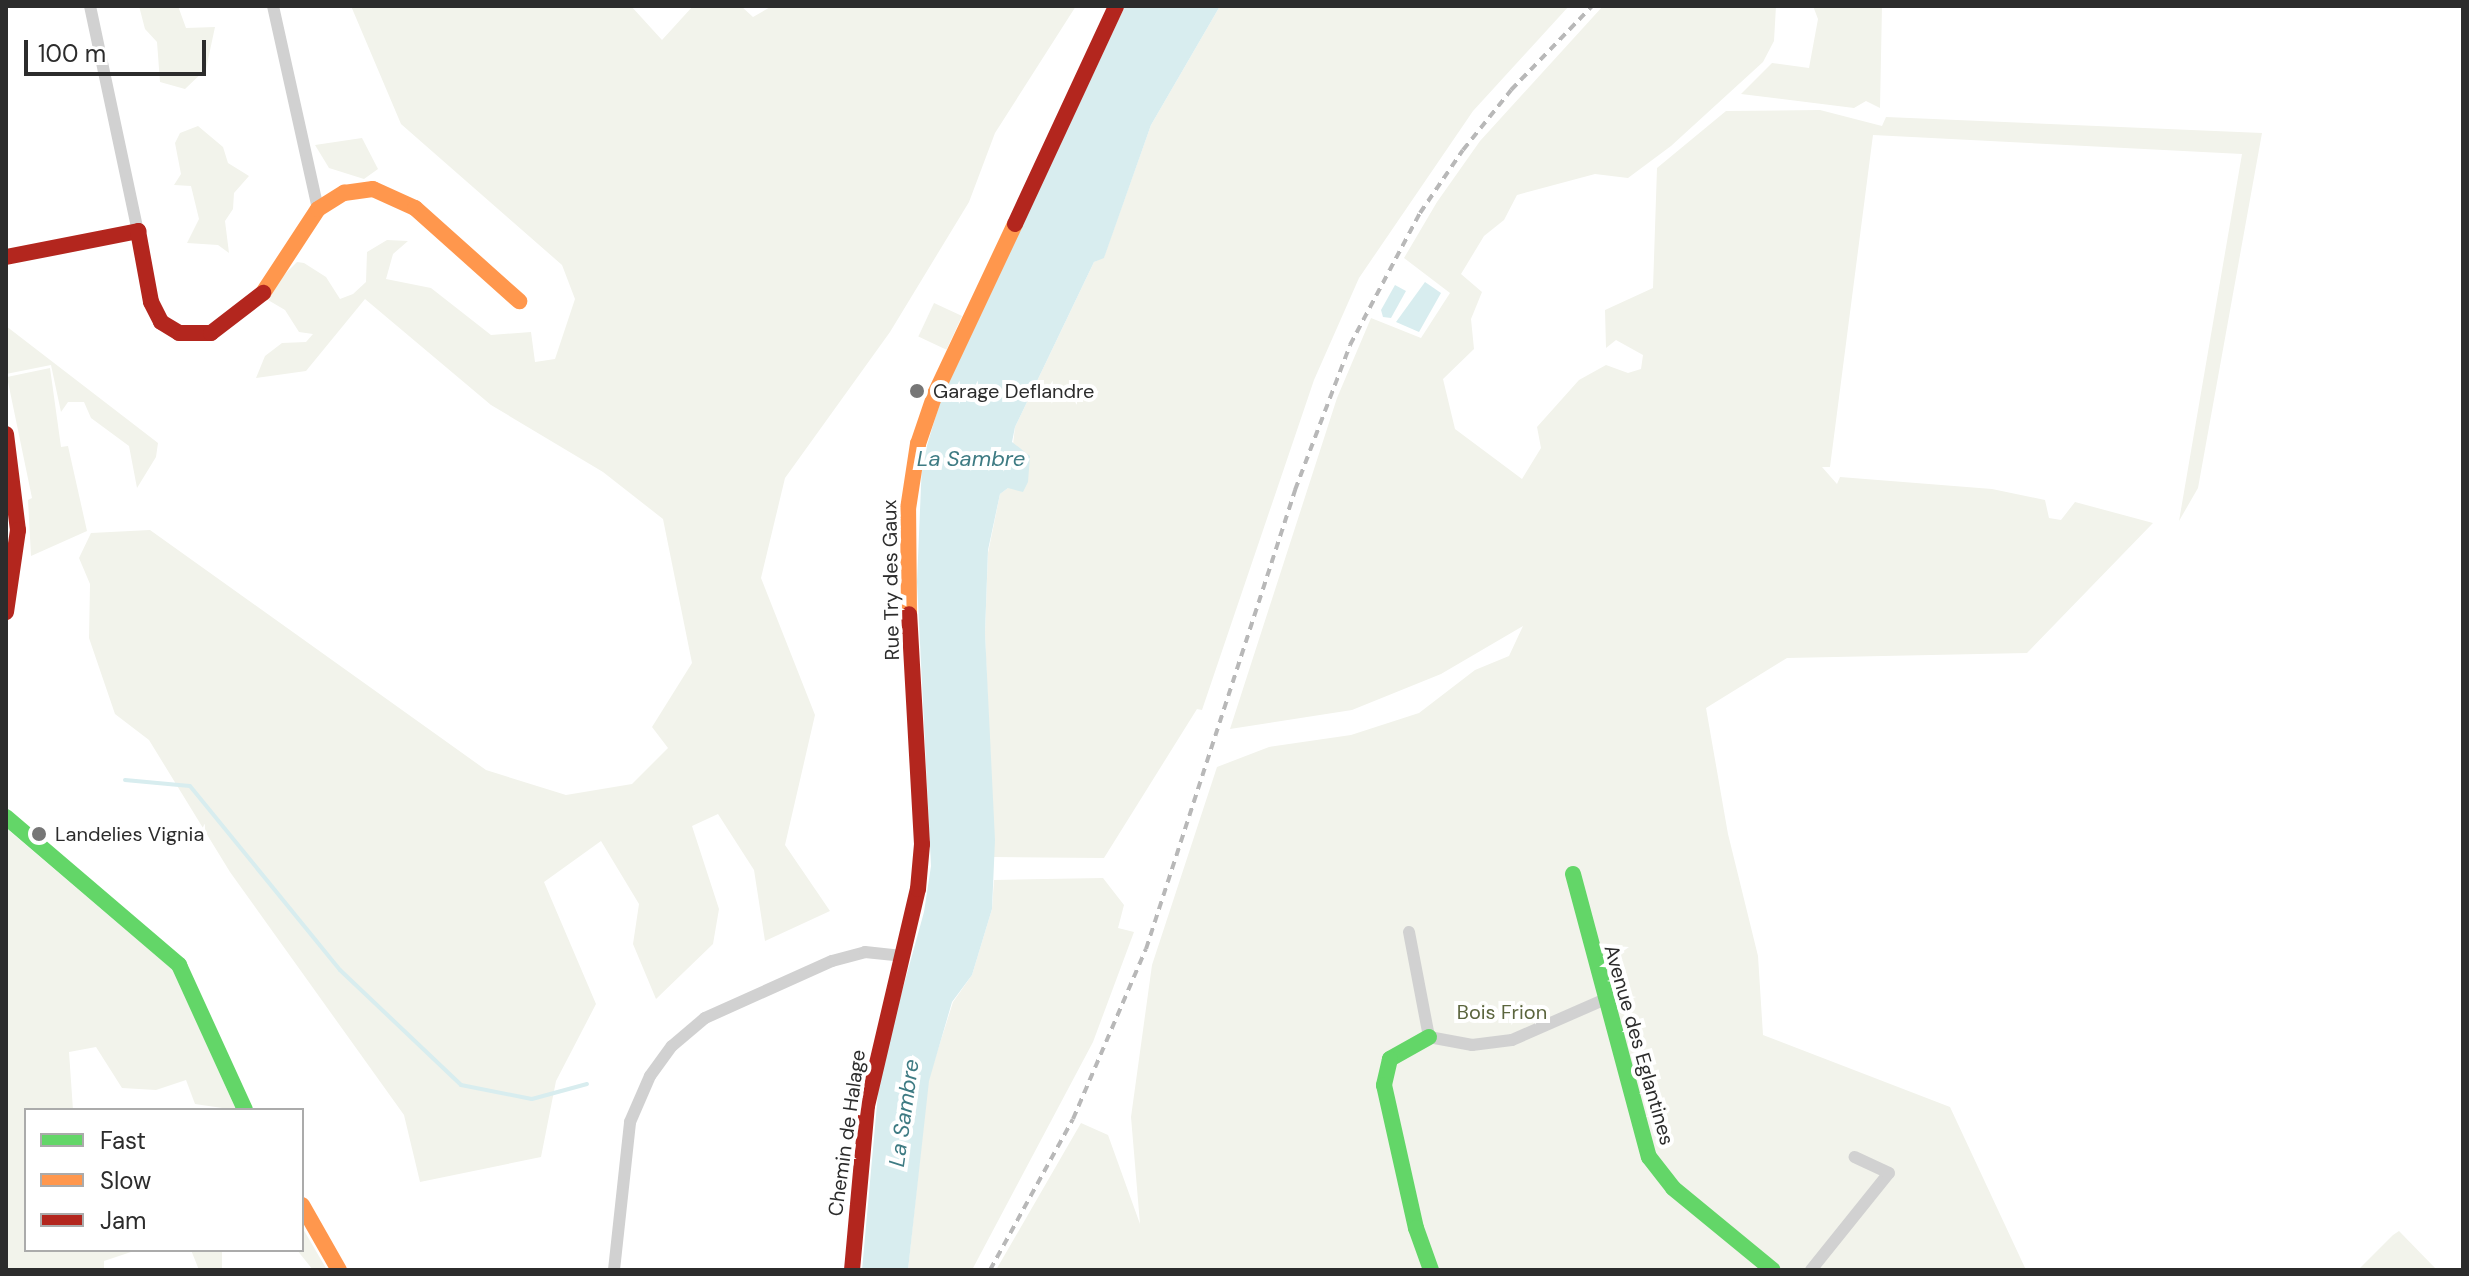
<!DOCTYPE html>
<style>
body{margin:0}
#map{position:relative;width:2469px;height:1276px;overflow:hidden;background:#fff;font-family:"DM Sans",sans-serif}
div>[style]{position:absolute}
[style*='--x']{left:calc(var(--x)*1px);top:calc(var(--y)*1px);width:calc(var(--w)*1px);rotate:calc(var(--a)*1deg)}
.green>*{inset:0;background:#f2f3eb;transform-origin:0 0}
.water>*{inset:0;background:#d8edef}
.stream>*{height:4px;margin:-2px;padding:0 2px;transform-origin:2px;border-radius:2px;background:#d8edef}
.street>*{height:12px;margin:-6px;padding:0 6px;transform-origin:6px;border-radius:6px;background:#d1d1d1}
.fast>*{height:16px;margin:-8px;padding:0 8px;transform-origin:8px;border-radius:8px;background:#63d668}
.slow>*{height:16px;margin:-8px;padding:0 8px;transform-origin:8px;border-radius:8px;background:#ff974d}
.jam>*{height:16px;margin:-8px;padding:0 8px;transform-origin:8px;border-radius:8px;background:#b3261e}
.rail>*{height:4px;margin-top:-2px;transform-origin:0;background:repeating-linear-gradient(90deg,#b8b8b8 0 8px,transparent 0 14px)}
.dots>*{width:22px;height:22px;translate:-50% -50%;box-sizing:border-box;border:4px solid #fff;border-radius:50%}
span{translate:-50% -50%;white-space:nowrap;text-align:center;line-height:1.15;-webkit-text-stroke:8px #fff;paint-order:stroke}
.poi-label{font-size:20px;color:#2c2c2c}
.left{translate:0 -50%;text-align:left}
.street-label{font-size:20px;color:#2c2c2c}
.park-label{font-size:20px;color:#5b653d}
.water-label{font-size:22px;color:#3e7b83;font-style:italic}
.frame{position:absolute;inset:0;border:8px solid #2c2c2c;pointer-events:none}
.legend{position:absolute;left:24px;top:1108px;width:280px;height:144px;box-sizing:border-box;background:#fff;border:2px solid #ababab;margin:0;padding:10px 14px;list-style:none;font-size:24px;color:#2c2c2c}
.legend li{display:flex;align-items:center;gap:16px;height:40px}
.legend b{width:40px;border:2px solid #ababab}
.scale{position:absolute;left:24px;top:40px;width:182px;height:36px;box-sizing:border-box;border:4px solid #2c2c2c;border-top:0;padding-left:10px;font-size:24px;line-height:28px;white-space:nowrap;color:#2c2c2c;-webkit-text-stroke:6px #fff;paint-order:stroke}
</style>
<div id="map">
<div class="green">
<i style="clip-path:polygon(139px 6px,178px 6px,186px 28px,215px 27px,206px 69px,185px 89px,160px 82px,157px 42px,145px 29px)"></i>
<i style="clip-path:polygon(351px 6px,631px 6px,662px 40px,693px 6px,741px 6px,753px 17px,772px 6px,1076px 6px,995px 133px,969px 202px,890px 332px,785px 478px,761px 578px,815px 715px,785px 845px,830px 911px,765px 941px,754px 870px,718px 814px,692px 826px,719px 909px,713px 944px,656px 999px,633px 944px,639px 904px,601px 841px,544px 882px,596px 1004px,556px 1081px,541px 1157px,420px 1182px,404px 1115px,230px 872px,149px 740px,115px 714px,89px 638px,90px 584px,79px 558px,91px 533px,150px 530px,486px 770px,566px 795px,632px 784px,668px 748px,652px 727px,692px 663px,663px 519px,603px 472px,491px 405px,365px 299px,306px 371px,256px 378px,265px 356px,282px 343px,306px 342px,313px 334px,299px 332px,285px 310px,268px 300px,280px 279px,297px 262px,304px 263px,326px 277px,340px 299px,353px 294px,366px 282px,367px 252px,387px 240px,408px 241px,393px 254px,386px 279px,431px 288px,491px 335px,531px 332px,535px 362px,555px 359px,575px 299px,562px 265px,401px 124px)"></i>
<i style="clip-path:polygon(1220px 6px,1569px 6px,1473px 111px,1359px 278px,1314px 380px,1202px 710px,1197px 709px,1104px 858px,994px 857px,985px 633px,988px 553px,1000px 494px,1008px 488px,1015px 427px,1094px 262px,1104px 257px,1151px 125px)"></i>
<i style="clip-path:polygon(1776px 6px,1774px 41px,1763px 62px,1671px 146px,1628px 178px,1595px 174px,1517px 195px,1504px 220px,1484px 236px,1461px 274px,1482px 292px,1471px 319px,1474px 349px,1443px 379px,1455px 429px,1522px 479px,1541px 448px,1537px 427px,1579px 380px,1606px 365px,1628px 373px,1641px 369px,1643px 355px,1616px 340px,1606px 348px,1605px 310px,1653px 288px,1657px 168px,1726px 111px,1820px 110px,1882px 126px,1886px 117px,2262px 133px,2198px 488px,2179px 521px,2242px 154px,1873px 135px,1830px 467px,1822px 467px,1837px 484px,1840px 477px,1992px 489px,2045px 500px,2049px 518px,2061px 520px,2075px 502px,2153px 523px,2027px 653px,1787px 658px,1706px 708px,1728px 834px,1758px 956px,1763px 1035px,1950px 1107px,2026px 1270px,996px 1270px,1081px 1123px,1108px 1135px,1140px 1224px,1131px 1117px,1152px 965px,1217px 767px,1269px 747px,1351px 735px,1419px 713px,1475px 670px,1509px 656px,1523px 626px,1441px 674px,1352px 710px,1230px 729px,1337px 398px,1371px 318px,1421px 338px,1450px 293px,1404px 258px,1437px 202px,1480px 141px,1603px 6px)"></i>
<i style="clip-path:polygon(1813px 6px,1882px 6px,1880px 108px,1866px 101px,1854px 108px,1741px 94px,1772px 63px,1809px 68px,1818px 19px)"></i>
<i style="clip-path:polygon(198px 126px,223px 147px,228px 163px,249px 176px,234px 193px,233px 209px,225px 221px,229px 253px,218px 245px,187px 243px,199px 219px,191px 186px,174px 185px,181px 174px,175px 143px,180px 133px)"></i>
<i style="clip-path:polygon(362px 138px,378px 169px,364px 179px,329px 168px,315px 145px)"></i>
<i style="left:934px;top:303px;width:31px;height:37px;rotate:25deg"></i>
<i style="clip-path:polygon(6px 326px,158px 443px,156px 457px,137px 488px,129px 446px,91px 418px,84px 402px,68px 402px,61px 412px,51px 365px,6px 374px)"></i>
<i style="clip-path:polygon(50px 368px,61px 447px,68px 446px,87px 531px,31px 556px,28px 500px,32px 498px,7px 377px)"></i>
<i style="clip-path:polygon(6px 828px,174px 971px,236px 1110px,195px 1104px,186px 1080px,156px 1090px,122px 1088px,96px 1047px,69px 1052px,73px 1110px,26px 1110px,26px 1250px,137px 1250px,104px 1261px,104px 1270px,6px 1270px)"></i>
<i style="clip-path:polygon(1103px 878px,1124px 905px,1118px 928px,1134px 932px,1093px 1042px,972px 1270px,908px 1270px,928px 1081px,953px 1002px,972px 975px,992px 909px,994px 880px)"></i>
<i style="clip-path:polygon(302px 1227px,327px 1270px,313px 1270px,297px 1250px,302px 1250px)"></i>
<i style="clip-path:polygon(2399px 1231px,2437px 1270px,2358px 1270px,2393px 1235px)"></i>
<i style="clip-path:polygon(191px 1250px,222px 1250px,222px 1270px,199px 1270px)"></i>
</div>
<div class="water">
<i style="clip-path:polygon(1125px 6px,1220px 6px,1151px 125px,1104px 258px,1094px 262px,1015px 427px,1012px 442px,1030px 456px,1028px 482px,1023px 492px,1008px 488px,1000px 494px,988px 550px,985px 633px,995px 840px,992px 909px,972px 975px,952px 1002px,929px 1081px,908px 1270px,862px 1270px,880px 1071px,924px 912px,931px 866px,917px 582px,922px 462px,941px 399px)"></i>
<i style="clip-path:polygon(1425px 282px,1441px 293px,1419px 332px,1396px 322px)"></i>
<i style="clip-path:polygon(1395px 285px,1406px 291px,1391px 318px,1383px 317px,1381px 310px)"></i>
</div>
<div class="stream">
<i style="--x:125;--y:780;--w:65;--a:5.3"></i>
<i style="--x:190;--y:786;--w:237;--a:50.8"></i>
<i style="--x:340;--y:970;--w:167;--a:43.5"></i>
<i style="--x:461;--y:1085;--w:72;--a:11.2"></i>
<i style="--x:532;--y:1099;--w:57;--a:-15.3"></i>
</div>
<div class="street">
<i style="--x:90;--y:6;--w:230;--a:78"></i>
<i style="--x:273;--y:6;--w:208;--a:77.5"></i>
<i style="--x:1409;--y:932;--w:107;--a:79.2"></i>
<i style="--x:1429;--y:1037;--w:44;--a:10.5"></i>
<i style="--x:1472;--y:1045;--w:40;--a:-7.1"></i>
<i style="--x:1512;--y:1040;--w:99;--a:-23.7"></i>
<i style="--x:614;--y:1270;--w:149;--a:-83.8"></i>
<i style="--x:630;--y:1122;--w:50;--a:-66.5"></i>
<i style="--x:650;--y:1076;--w:37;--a:-54"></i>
<i style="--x:672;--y:1046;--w:43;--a:-40.3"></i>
<i style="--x:705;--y:1018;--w:139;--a:-24.2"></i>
<i style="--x:832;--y:961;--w:34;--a:-15"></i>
<i style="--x:865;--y:952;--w:37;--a:6"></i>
<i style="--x:1811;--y:1270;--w:124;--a:-51.2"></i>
<i style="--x:1889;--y:1173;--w:38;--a:-155"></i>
</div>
<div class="fast">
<i style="--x:6;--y:817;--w:228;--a:40.5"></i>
<i style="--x:179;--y:965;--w:159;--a:65.5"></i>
<i style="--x:1573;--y:874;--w:293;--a:75"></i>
<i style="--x:1649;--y:1157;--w:39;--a:52"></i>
<i style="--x:1673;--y:1188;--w:129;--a:39.4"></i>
<i style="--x:1429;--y:1037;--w:45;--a:150.6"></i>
<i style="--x:1390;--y:1059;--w:27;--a:103"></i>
<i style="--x:1384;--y:1085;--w:147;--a:77.4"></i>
<i style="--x:1416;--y:1228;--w:45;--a:70.3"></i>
</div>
<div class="slow">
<i style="--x:263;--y:293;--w:100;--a:-56.8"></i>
<i style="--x:318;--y:209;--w:31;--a:-32"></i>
<i style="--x:344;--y:193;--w:29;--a:-8"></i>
<i style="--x:373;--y:189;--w:46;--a:24.3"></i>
<i style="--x:415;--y:208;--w:140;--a:41.8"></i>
<i style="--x:909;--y:614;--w:105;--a:-90.5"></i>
<i style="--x:908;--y:509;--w:66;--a:-81.3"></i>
<i style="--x:918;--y:444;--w:53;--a:-71.2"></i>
<i style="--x:935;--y:394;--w:188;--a:-64.8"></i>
<i style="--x:302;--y:1205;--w:75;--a:60.4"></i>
</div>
<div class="jam">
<i style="--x:1015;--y:224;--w:240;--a:-65.1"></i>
<i style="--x:6;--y:257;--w:135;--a:-11.1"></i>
<i style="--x:138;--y:231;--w:72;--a:79.6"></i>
<i style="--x:151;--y:302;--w:22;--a:63"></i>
<i style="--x:161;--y:322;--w:21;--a:31"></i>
<i style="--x:179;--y:333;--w:32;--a:0"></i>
<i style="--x:211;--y:333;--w:66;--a:-37.6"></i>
<i style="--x:6;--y:434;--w:97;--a:82.9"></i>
<i style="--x:18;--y:530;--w:83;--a:98.3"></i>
<i style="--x:852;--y:1270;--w:165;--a:-84.8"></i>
<i style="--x:867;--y:1106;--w:223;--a:-76.8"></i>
<i style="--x:918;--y:889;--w:45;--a:-84.9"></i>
<i style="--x:922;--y:844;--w:230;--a:-93.2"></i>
</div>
<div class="rail">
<i style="--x:990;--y:1270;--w:172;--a:-61.2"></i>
<i style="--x:1073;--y:1119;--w:185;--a:-66.8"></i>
<i style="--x:1146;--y:949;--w:483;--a:-72"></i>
<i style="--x:1295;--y:490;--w:155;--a:-69.2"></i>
<i style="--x:1350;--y:345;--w:149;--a:-62.1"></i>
<i style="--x:1420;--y:213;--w:76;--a:-55.7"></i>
<i style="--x:1463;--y:150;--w:77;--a:-51.3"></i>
<i style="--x:1511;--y:90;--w:117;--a:-46"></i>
</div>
<div class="dots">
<i style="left:917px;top:391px;background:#767676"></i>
<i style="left:39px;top:834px;background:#767676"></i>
</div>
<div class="poi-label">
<span class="left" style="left:933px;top:391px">Garage Deflandre</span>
<span class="left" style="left:55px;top:834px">Landelies Vignia</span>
</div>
<div class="street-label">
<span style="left:891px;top:580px;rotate:-91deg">Rue Try des Gaux</span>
<span style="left:1639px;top:1045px;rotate:74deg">Avenue des Eglantines</span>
<span style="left:847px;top:1133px;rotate:-82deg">Chemin de Halage</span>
</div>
<div class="park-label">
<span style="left:1502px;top:1012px">Bois Frion</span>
</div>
<div class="water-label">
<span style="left:971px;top:459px">La Sambre</span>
<span style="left:904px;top:1113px;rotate:-82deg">La Sambre</span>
</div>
<div class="frame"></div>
<ul class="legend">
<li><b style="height:10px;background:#63d668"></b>Fast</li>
<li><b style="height:10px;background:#ff974d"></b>Slow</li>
<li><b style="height:10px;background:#b3261e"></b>Jam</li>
</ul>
<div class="scale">100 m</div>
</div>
